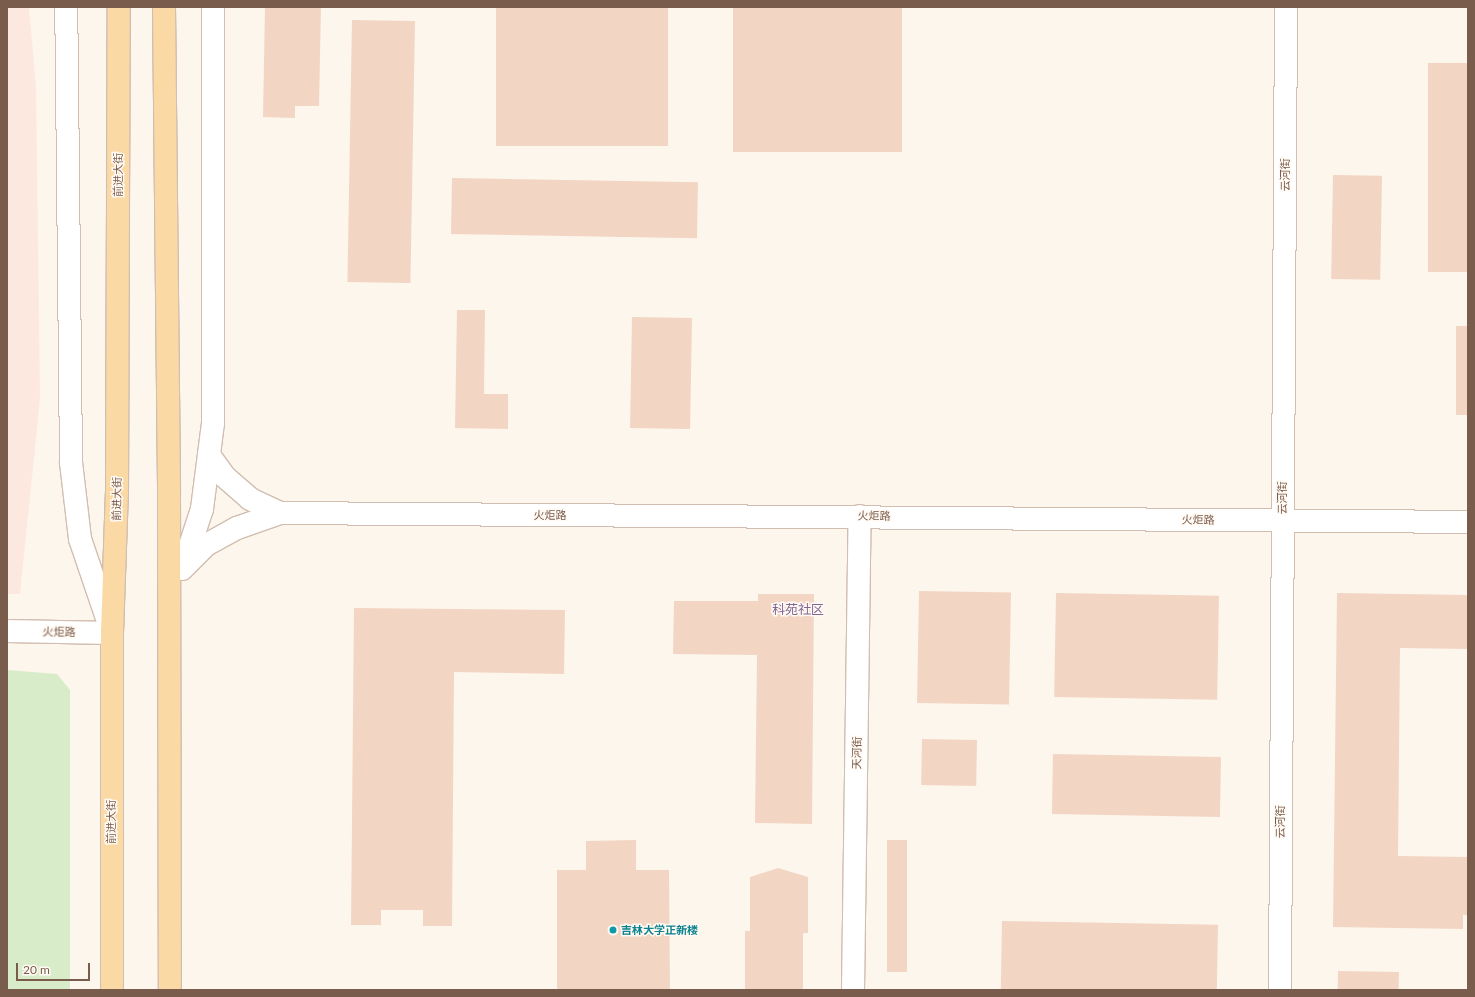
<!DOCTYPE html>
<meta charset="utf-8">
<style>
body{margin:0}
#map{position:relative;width:1475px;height:997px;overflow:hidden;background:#fdf6ec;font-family:Lato,"Noto Sans SC",sans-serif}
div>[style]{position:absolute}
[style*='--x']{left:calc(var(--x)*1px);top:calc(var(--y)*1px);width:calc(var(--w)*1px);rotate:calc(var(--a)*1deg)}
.commercial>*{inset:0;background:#fde8e0}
.green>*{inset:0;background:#d8ecc9}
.building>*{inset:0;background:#f3d5c3;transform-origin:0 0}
.roads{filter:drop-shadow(1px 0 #d1beb0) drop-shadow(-1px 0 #d1beb0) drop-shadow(0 1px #d1beb0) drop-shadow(0 -1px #d1beb0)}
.street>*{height:22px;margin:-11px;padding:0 11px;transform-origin:11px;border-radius:11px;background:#fff}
.secondary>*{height:22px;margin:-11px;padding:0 11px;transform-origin:11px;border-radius:11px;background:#fff}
.primary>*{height:22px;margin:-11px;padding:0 11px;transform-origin:11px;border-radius:11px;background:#fbd9a5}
.dots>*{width:11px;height:11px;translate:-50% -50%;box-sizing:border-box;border:2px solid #fffaf3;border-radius:50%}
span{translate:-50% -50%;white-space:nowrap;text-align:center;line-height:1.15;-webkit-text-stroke:3px #fffaf3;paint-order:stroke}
.street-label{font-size:11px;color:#7a5c4d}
.culture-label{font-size:11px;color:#0d838f;font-weight:700}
.left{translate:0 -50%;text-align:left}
.quarter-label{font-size:13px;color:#846695}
.frame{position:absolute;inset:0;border:8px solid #7a5c4d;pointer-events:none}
.scale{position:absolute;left:16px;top:963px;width:74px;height:18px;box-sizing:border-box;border:2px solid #7a5c4d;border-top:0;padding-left:5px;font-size:12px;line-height:14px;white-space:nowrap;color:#7a5c4d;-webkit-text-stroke:3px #fffaf3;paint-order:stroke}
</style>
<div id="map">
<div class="commercial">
<i style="clip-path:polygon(7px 7px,29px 7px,36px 87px,40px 399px,20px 594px,7px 594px)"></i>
</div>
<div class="green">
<i style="clip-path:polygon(7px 670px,57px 674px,70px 690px,70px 990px,7px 990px)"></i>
</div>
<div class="building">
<i style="clip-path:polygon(265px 7px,321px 7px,319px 106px,295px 106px,295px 118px,263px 117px)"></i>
<i style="left:496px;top:7px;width:172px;height:139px"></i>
<i style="left:733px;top:7px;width:169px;height:145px"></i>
<i style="left:352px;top:20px;width:63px;height:262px;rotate:1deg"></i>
<i style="left:1428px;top:63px;width:40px;height:209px"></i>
<i style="left:1333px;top:175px;width:49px;height:104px;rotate:1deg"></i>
<i style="left:452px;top:178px;width:246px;height:56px;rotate:1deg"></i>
<i style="clip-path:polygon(457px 310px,485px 310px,484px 394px,508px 394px,508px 429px,455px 428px)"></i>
<i style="left:632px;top:317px;width:60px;height:111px;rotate:1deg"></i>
<i style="left:1456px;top:326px;width:12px;height:89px"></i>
<i style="left:919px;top:591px;width:92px;height:112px;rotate:1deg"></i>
<i style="left:1056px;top:593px;width:163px;height:104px;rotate:1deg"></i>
<i style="clip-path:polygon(1337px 593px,1468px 595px,1468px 649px,1400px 648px,1398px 856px,1468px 857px,1468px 915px,1463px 915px,1463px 929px,1333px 927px)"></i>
<i style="clip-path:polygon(758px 594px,814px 594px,812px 824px,755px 823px,757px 655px,673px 654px,674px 601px,758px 601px)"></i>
<i style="clip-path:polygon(354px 608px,565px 610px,564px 674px,454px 672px,452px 926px,423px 926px,423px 910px,381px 910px,381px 925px,351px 925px)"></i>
<i style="left:922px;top:739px;width:55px;height:46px;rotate:1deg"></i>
<i style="left:1053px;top:754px;width:168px;height:60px;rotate:1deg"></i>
<i style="clip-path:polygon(636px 840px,636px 870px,669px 870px,670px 990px,557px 990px,557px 870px,586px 870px,586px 841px)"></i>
<i style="left:887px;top:840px;width:20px;height:132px"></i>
<i style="clip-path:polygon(778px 868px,808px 877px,808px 933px,803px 933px,803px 990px,745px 990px,745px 931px,750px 931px,750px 877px)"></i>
<i style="left:1002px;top:921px;width:216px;height:69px;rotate:1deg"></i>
<i style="left:1338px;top:971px;width:61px;height:19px;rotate:1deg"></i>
</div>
<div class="roads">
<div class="street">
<i style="--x:853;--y:990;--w:474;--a:-89.2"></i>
<i style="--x:1280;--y:990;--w:983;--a:-89.65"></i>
</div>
<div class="secondary">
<i style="--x:209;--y:455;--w:27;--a:54"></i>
<i style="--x:225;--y:477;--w:33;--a:41"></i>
<i style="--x:250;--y:499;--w:33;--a:25"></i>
<i style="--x:184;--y:564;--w:58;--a:-71.9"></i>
<i style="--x:202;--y:509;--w:87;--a:-82.7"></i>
<i style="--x:213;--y:423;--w:416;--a:-90"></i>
<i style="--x:182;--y:569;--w:34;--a:-45"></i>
<i style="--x:206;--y:545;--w:35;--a:-29"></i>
<i style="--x:237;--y:528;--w:46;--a:-19.2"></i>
<i style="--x:280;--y:513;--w:1188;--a:0.43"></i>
<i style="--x:7;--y:631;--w:105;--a:1.1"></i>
<i style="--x:112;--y:633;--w:99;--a:-108.8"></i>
<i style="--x:80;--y:539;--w:78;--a:-96.7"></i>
<i style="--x:71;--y:462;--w:455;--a:-90.6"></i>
</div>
<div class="primary">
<i style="--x:164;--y:7;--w:486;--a:89.4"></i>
<i style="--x:169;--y:493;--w:497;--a:89.9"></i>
<i style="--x:112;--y:990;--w:357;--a:-90"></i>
<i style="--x:112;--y:633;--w:140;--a:-88"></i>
<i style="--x:117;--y:493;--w:486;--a:-89.8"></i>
</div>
</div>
<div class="dots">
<i style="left:613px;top:930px;background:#0f9aa8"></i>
</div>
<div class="street-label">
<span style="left:118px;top:175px;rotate:-90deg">前进大街</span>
<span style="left:1285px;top:175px;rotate:-90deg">云河街</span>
<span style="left:1282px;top:498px;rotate:-90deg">云河街</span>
<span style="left:117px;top:499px;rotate:-89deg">前进大街</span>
<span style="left:550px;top:515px">火炬路</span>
<span style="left:874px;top:516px;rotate:1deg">火炬路</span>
<span style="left:1198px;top:520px;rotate:1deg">火炬路</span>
<span style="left:59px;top:632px;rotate:1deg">火炬路</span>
<span style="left:857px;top:753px;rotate:-89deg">天河街</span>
<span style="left:111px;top:822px;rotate:-90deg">前进大街</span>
<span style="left:1280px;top:822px;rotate:-90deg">云河街</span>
</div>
<div class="culture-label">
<span class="left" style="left:621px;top:930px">吉林大学正新楼</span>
</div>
<div class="quarter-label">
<span style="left:798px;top:609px">科苑社区</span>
</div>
<div class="frame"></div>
<div class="scale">20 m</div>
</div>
